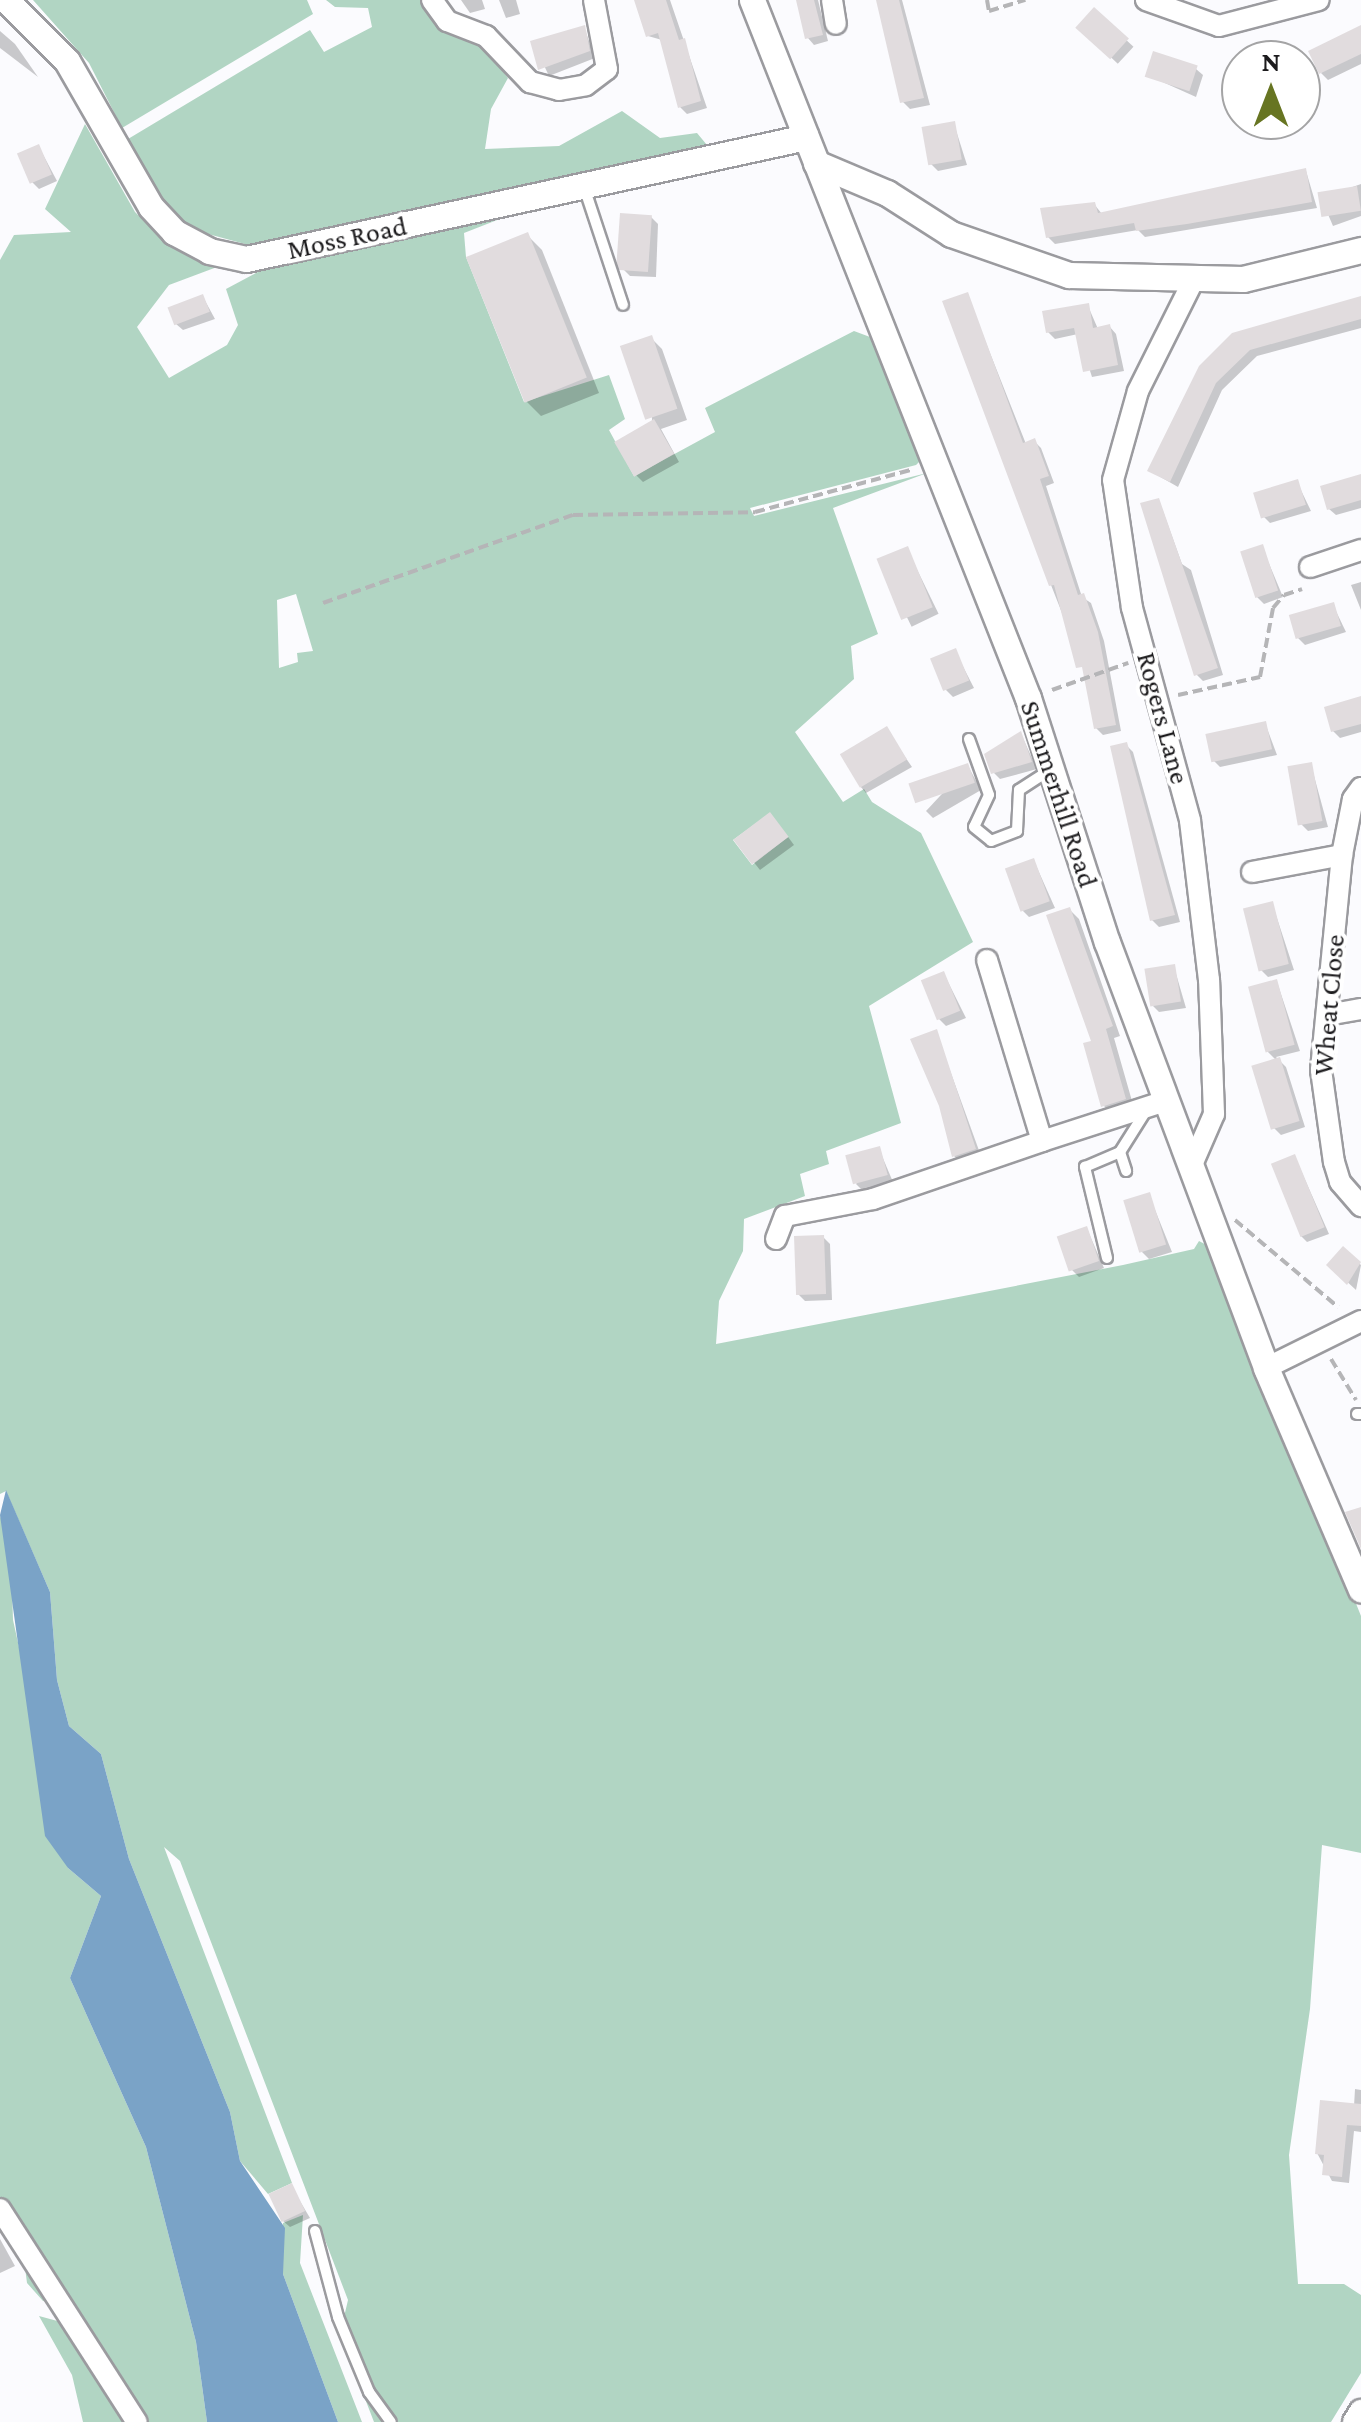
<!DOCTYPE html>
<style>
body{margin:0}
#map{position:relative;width:1361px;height:2422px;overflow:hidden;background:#fbfbfe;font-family:"Crimson Pro",serif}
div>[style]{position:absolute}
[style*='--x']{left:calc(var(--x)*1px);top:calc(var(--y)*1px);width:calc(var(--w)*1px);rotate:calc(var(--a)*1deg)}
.green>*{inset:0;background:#b1d5c3}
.water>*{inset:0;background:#7aa3c7}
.shadow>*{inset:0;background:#0003;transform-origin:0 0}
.building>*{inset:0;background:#e1dcde;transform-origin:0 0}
.path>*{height:4px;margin-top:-2px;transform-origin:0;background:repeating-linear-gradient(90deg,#b5b5b7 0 10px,transparent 0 15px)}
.roads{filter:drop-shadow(2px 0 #9b9b9f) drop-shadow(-2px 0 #9b9b9f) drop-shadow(0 2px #9b9b9f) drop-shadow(0 -2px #9b9b9f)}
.service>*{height:10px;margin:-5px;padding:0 5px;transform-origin:5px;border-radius:5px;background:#fff}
.minor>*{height:20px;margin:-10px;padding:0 10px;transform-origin:10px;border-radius:10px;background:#fff}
.tertiary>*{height:25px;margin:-12.5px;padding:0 12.5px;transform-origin:12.5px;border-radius:12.5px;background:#fff}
span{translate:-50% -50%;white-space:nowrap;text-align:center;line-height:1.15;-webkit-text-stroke:8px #fff;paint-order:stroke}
.street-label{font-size:28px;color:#1c1b1d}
.north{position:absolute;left:1221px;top:40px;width:100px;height:100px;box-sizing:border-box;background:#fff;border:2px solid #a4a4a5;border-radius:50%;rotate:0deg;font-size:28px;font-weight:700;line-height:40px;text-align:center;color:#1c1b1d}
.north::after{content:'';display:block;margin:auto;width:35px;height:45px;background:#677522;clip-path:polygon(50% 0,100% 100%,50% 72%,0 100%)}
</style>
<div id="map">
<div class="green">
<i style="clip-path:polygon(33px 0,307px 0,313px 14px,122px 128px,89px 63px)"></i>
<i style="clip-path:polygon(326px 0,426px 0,479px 40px,508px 78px,491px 109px,485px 149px,559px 146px,622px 111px,660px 138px,697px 133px,712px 151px,260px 248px,197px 231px,171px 212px,145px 180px,128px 139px,310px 30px,324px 52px,372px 27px,368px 8px,335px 7px)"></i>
<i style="clip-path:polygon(evenodd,85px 124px,135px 212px,167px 244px,225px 264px,169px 285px,137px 327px,169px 378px,227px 345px,238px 325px,226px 289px,271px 265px,523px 210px,464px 233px,466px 257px,524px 402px,609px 375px,625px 419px,609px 430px,634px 476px,715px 432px,705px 408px,854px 331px,878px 340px,925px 456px,916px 465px,750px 508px,754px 516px,927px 473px,833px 508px,878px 634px,851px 646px,854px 679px,795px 732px,843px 802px,864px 789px,872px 802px,921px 833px,973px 942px,869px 1006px,901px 1123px,826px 1151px,829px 1164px,800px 1174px,805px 1196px,744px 1219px,743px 1251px,719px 1301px,716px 1344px,1123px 1265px,1194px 1249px,1199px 1241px,1214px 1249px,1361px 1616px,1361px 1853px,1322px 1845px,1310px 2009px,1289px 2155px,1298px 2284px,1344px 2284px,1361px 2295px,1361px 2373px,1331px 2422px,374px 2422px,340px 2334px,348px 2300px,180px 1861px,164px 1847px,292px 2183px,268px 2194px,240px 2161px,230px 2112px,129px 1859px,101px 1754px,69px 1726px,57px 1680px,50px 1592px,6px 1491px,0 1494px,0 260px,14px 235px,71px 232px,45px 209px,85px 124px,296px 594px,313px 651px,297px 653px,298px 662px,279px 668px,277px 600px,296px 594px,85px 124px,770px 813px,788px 837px,752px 865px,733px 840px,770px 813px)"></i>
<i style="clip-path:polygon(0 1515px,11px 1555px,13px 1620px,68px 1868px,101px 1896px,70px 1978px,146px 2147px,196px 2342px,207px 2422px,83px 2422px,72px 2375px,39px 2316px,61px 2322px,70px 2307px,43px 2301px,27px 2283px,19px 2221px,0 2220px)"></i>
<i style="clip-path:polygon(303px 2215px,300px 2263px,362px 2422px,338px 2422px,283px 2274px,283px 2223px)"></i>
</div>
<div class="water">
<i style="clip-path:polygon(6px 1490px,50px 1592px,57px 1680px,69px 1726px,101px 1754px,129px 1859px,230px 2112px,240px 2161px,285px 2228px,283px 2274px,338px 2422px,207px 2422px,196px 2342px,146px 2147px,70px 1978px,101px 1896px,68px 1868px,45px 1836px,0 1515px)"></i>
</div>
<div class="shadow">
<i style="clip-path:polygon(461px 0,482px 0,485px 9px,470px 13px)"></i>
<i style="clip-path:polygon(499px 0,516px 0,520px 14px,506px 18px)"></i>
<i style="clip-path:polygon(637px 0,670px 0,707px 108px,687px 114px,680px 107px,662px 40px,648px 36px)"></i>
<i style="clip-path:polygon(798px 0,818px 0,828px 41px,814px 45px,808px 38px)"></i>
<i style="clip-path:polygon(878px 0,902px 0,930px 105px,910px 109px,903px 102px)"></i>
<i style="left:1094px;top:10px;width:54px;height:23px;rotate:43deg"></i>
<i style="clip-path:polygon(584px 27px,595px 58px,549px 76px,533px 42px)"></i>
<i style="clip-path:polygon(1361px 28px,1361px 64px,1328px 80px,1321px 73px)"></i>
<i style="clip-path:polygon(0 31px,15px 44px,38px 77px,0 48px)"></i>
<i style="clip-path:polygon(1196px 69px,1203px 75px,1196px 97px,1147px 75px)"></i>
<i style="clip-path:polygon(1241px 70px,1241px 97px,1234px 72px)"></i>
<i style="clip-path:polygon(954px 124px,967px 165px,938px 171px,931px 164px)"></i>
<i style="clip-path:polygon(39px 147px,57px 181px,39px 189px,32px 182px)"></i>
<i style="clip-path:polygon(1306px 171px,1317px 208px,1145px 237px,1138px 230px,1055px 244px,1048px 237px,1094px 204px,1102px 214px)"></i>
<i style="clip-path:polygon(1361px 184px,1361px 216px,1333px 226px,1321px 198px)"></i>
<i style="clip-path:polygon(651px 217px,658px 224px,656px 277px,630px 276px,623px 269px)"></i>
<i style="clip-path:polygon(527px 235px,542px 250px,599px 393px,541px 416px,526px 401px)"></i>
<i style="clip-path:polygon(967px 295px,1026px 444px,1034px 441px,1041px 448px,1054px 483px,1046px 486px,1082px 597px,1091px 603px,1104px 641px,1121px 731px,1103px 735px,1096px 728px,1086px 674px,1051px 585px)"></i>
<i style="clip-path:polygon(203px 297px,215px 319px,183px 330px,176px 324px)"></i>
<i style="clip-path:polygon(1361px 299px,1361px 328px,1257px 356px,1222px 390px,1178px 487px,1150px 471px,1201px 367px)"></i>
<i style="clip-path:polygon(1088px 306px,1098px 329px,1110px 327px,1116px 334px,1124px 371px,1092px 377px,1078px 334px,1055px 339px,1048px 332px)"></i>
<i style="clip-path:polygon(651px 338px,662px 349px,687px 420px,661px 429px,679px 462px,643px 482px,636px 475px,652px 423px)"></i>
<i style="clip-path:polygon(1361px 476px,1361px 508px,1336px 515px,1329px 509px)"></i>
<i style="clip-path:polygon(1297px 482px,1311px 511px,1270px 523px,1263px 516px)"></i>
<i style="clip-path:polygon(1159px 500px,1182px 564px,1191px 570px,1223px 675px,1203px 681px,1196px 674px)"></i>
<i style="clip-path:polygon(1262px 547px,1283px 597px,1264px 604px,1257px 597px)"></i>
<i style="left:907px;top:549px;width:72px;height:30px;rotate:64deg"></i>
<i style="clip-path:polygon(1361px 582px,1361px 610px,1351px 585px)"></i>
<i style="clip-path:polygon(1333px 605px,1346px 632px,1305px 645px,1298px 638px)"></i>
<i style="clip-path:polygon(955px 651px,974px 688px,953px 697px,946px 690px)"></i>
<i style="clip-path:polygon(1361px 699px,1361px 732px,1340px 738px,1333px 731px)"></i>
<i style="clip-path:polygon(1265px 723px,1277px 755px,1220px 767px,1213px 760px)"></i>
<i style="clip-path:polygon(886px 729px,912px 767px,866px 793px,860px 786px)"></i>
<i style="clip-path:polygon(1021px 734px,1037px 769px,1000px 779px,993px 772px)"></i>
<i style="clip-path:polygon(1126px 745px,1133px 752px,1180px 922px,1159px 927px,1152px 920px)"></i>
<i style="clip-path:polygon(1311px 765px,1328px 827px,1308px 831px,1301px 824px)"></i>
<i style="clip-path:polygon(968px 766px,981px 790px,933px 818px,926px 811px)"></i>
<i style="clip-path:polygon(777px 822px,794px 845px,760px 870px,736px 840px)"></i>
<i style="clip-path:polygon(1034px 861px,1055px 908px,1029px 917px,1022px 910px)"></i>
<i style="clip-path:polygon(1272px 903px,1294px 970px,1268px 977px,1261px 970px)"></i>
<i style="clip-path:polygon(1070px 910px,1079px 919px,1120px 1036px,1114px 1038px,1134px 1108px,1113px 1115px,1104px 1106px)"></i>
<i style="clip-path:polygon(1174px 967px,1186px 1008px,1159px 1012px,1152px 1005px)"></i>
<i style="clip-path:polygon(944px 974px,966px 1018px,946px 1026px,939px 1019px)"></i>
<i style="clip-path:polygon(1277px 982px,1300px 1051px,1276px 1057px,1286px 1067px,1305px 1127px,1281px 1135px,1274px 1128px,1277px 1061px,1267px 1051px)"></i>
<i style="clip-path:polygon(936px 1032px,981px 1156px,961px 1163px,954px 1156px)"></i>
<i style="clip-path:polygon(879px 1149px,893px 1182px,863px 1191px,856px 1184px)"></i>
<i style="clip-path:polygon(1295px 1157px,1329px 1234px,1307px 1242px,1300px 1235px)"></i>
<i style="clip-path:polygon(1149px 1195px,1172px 1252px,1149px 1259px,1142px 1252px)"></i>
<i style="clip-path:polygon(1087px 1229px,1104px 1268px,1079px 1277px,1072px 1270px)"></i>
<i style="clip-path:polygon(823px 1237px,830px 1244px,832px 1300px,805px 1301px,798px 1294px)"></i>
<i style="clip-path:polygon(1343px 1250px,1361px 1265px,1356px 1290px,1329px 1265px)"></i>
<i style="clip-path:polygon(1355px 2089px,1361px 2090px,1361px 2132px,1354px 2131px,1349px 2183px,1332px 2181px,1317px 2153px,1354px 2106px)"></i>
<i style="clip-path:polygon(291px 2186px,310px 2218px,290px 2227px,283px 2221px)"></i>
<i style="clip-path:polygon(0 2239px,15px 2266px,0 2273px)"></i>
</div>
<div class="building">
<i style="clip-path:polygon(634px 0,666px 0,679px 40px,685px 38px,701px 101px,678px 108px,658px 33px,646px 37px)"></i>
<i style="clip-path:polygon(796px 0,814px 0,823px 35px,805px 39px)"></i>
<i style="clip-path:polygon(876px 0,899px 0,924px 98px,900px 103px)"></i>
<i style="left:1094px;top:7px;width:47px;height:28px;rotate:42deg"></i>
<i style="clip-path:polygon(585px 25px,590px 51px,538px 70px,530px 41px)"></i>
<i style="clip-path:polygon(1361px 25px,1361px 54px,1319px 74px,1308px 51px)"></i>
<i style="left:1153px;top:51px;width:47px;height:27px;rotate:18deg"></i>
<i style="left:955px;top:121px;width:39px;height:34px;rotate:80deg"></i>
<i style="left:39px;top:144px;width:33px;height:24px;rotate:67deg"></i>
<i style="clip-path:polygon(1306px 168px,1312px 202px,1187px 224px,1136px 231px,1134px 223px,1046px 238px,1040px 208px,1095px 202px,1098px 213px)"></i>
<i style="left:1357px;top:186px;width:25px;height:40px;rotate:81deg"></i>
<i style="left:620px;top:213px;width:32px;height:57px;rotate:4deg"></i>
<i style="left:528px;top:232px;width:157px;height:67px;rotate:68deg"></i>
<i style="clip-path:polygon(968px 292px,1023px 443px,1035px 438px,1049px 476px,1040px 479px,1078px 595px,1084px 593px,1098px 632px,1116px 725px,1094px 729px,1082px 667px,1076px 668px,1054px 585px,1049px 586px,942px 301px)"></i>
<i style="left:203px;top:294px;width:19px;height:38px;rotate:69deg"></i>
<i style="clip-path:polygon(1361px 296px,1361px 319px,1250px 350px,1216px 383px,1170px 482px,1147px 471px,1199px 366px,1232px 333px)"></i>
<i style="clip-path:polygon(1089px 303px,1093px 328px,1110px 324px,1118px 365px,1083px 372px,1074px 328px,1046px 333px,1042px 311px)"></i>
<i style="left:652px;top:335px;width:78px;height:34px;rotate:71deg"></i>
<i style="left:654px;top:419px;width:40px;height:46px;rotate:60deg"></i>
<i style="clip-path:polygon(1361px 474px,1361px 500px,1327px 510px,1320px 486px)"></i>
<i style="left:1298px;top:479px;width:27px;height:47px;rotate:73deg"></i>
<i style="clip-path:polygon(1159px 498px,1218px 668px,1194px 676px,1140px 503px)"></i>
<i style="left:1263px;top:544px;width:49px;height:24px;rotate:72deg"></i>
<i style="left:908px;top:546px;width:66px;height:34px;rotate:68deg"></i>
<i style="left:1334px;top:602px;width:25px;height:47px;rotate:74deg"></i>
<i style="left:956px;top:648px;width:35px;height:28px;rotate:68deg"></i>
<i style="clip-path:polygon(1361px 696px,1361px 724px,1331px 732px,1324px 707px)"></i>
<i style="left:1266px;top:721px;width:29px;height:62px;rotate:78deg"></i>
<i style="left:887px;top:726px;width:39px;height:55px;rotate:59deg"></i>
<i style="clip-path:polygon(1021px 731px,1032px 762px,991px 774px,984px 754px)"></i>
<i style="clip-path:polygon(1127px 742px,1175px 915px,1150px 921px,1110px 746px)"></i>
<i style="left:1312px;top:762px;width:60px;height:25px;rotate:80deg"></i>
<i style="left:968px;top:763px;width:21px;height:63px;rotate:71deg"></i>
<i style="left:770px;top:812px;width:31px;height:46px;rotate:53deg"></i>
<i style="left:1034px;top:858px;width:46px;height:31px;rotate:70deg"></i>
<i style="left:1273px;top:901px;width:65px;height:31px;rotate:76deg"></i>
<i style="clip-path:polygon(1070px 907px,1113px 1026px,1106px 1029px,1126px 1099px,1101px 1107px,1083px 1043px,1091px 1041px,1046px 915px)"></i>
<i style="left:1175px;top:964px;width:38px;height:31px;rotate:81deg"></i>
<i style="left:944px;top:971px;width:43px;height:25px;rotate:68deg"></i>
<i style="left:1277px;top:979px;width:68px;height:30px;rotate:75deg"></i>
<i style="clip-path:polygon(937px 1029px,976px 1149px,952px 1157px,939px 1106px,910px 1039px)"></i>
<i style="left:1280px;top:1057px;width:67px;height:30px;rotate:73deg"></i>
<i style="left:880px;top:1146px;width:30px;height:36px;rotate:75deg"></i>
<i style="left:1295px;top:1154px;width:79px;height:26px;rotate:68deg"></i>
<i style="left:1150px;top:1192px;width:55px;height:28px;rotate:73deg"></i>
<i style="left:1087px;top:1226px;width:37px;height:32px;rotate:71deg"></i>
<i style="left:824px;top:1235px;width:59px;height:30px;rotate:88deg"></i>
<i style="clip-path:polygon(1343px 1246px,1361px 1262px,1347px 1285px,1326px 1265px)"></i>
<i style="clip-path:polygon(1361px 1507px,1361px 1549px,1345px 1512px)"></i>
<i style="clip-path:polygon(1320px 2100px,1361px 2104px,1361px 2126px,1347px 2125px,1342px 2177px,1322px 2175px,1324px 2155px,1315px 2154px)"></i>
<i style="left:292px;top:2183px;width:31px;height:26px;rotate:65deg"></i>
</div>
<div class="path">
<i style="--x:987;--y:0;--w:11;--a:80"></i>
<i style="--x:989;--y:11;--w:38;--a:-17"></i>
<i style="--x:323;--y:603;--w:265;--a:-19.4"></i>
<i style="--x:573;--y:515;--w:182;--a:-0.9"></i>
<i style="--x:755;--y:512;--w:162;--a:-15.1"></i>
<i style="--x:1052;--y:690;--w:81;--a:-19.6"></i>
<i style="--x:1178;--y:695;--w:84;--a:-12.4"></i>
<i style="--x:1260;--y:677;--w:70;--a:-79.3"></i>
<i style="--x:1273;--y:608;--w:17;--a:-50"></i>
<i style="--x:1284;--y:595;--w:19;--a:-18"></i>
<i style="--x:1235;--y:1220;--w:135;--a:40.2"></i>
<i style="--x:1331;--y:1359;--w:48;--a:58.6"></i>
</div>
<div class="roads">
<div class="service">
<i style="--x:584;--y:187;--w:124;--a:71.7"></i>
<i style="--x:969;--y:739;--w:59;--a:70.3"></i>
<i style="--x:989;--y:795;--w:35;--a:115"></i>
<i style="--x:974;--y:827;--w:22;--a:39"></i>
<i style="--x:991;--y:841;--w:28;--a:-21"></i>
<i style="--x:1017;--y:831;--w:41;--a:-87.2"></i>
<i style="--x:1019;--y:790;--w:37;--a:-33"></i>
<i style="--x:1120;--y:1152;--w:20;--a:72"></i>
<i style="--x:1107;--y:1258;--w:94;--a:-103.6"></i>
<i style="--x:1085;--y:1167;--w:38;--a:-23"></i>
<i style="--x:1120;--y:1152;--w:54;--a:-57.8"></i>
<i style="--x:1357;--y:1414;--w:4;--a:0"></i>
<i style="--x:315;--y:2231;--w:89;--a:75"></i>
<i style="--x:338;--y:2317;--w:81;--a:67.5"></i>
<i style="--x:369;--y:2392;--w:37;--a:54"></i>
</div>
<div class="minor">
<i style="--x:432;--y:0;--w:26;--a:54"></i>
<i style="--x:447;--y:21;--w:42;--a:21"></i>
<i style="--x:486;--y:36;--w:64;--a:46.3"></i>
<i style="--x:530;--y:82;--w:30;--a:15"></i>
<i style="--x:559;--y:90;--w:27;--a:-10"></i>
<i style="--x:586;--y:85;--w:26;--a:-37"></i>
<i style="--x:607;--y:69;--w:70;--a:-100.7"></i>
<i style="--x:832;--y:0;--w:24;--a:81"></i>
<i style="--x:1146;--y:0;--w:77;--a:19.6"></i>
<i style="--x:1219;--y:26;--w:103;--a:-14.6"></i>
<i style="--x:1310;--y:567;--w:54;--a:-18.4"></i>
<i style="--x:1361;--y:788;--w:14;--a:126"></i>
<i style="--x:1353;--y:799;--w:57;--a:101.1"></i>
<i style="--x:1342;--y:855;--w:216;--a:95.6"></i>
<i style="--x:1321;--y:1070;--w:93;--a:82"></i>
<i style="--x:1334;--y:1162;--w:21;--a:73"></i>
<i style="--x:1340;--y:1182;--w:32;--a:49"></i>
<i style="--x:1252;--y:872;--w:92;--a:-10.7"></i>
<i style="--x:987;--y:960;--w:189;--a:73.1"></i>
<i style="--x:1042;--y:1141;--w:129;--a:-18"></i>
<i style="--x:1327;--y:1015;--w:35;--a:-10"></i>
<i style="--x:1191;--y:1167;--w:58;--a:-66.5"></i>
<i style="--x:1214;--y:1114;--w:134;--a:-92.1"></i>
<i style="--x:1209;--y:980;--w:161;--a:-96.8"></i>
<i style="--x:1190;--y:820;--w:220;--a:-105.3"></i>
<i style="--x:1132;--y:608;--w:129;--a:-98.4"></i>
<i style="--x:1113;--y:480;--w:92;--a:-74.3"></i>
<i style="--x:1138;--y:391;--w:123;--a:-63.4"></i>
<i style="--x:776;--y:1239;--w:25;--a:-69"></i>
<i style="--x:785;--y:1216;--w:90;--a:-10.9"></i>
<i style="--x:873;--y:1199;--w:179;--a:-18.9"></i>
<i style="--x:1266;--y:1368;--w:106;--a:-26.3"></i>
<i style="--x:0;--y:2209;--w:253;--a:57.3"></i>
</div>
<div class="tertiary">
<i style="--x:6;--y:0;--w:86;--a:45"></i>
<i style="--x:67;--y:61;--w:168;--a:60.1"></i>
<i style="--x:151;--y:207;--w:34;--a:47"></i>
<i style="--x:174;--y:232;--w:40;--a:28"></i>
<i style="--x:209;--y:251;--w:38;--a:12"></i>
<i style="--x:246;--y:259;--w:573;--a:-12.29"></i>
<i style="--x:752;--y:0;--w:751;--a:68.43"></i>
<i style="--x:1028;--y:698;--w:256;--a:72.1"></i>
<i style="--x:1107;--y:942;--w:455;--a:69.5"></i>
<i style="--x:1266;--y:1368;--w:241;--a:66.8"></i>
<i style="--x:816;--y:163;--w:77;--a:22.9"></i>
<i style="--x:887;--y:193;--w:76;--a:32.6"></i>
<i style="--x:951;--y:234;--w:125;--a:19.2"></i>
<i style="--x:1069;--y:275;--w:174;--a:1.3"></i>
<i style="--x:1243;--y:279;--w:122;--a:-13.8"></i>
<i style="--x:1355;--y:2422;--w:12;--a:-59"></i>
</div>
</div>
<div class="street-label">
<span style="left:347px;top:238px;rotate:-12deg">Moss Road</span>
<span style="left:1163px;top:718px;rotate:75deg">Rogers Lane</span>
<span style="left:1059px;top:794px;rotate:72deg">Summerhill Road</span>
<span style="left:1329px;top:1005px;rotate:-85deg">Wheat Close</span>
</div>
<div class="north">N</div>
</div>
